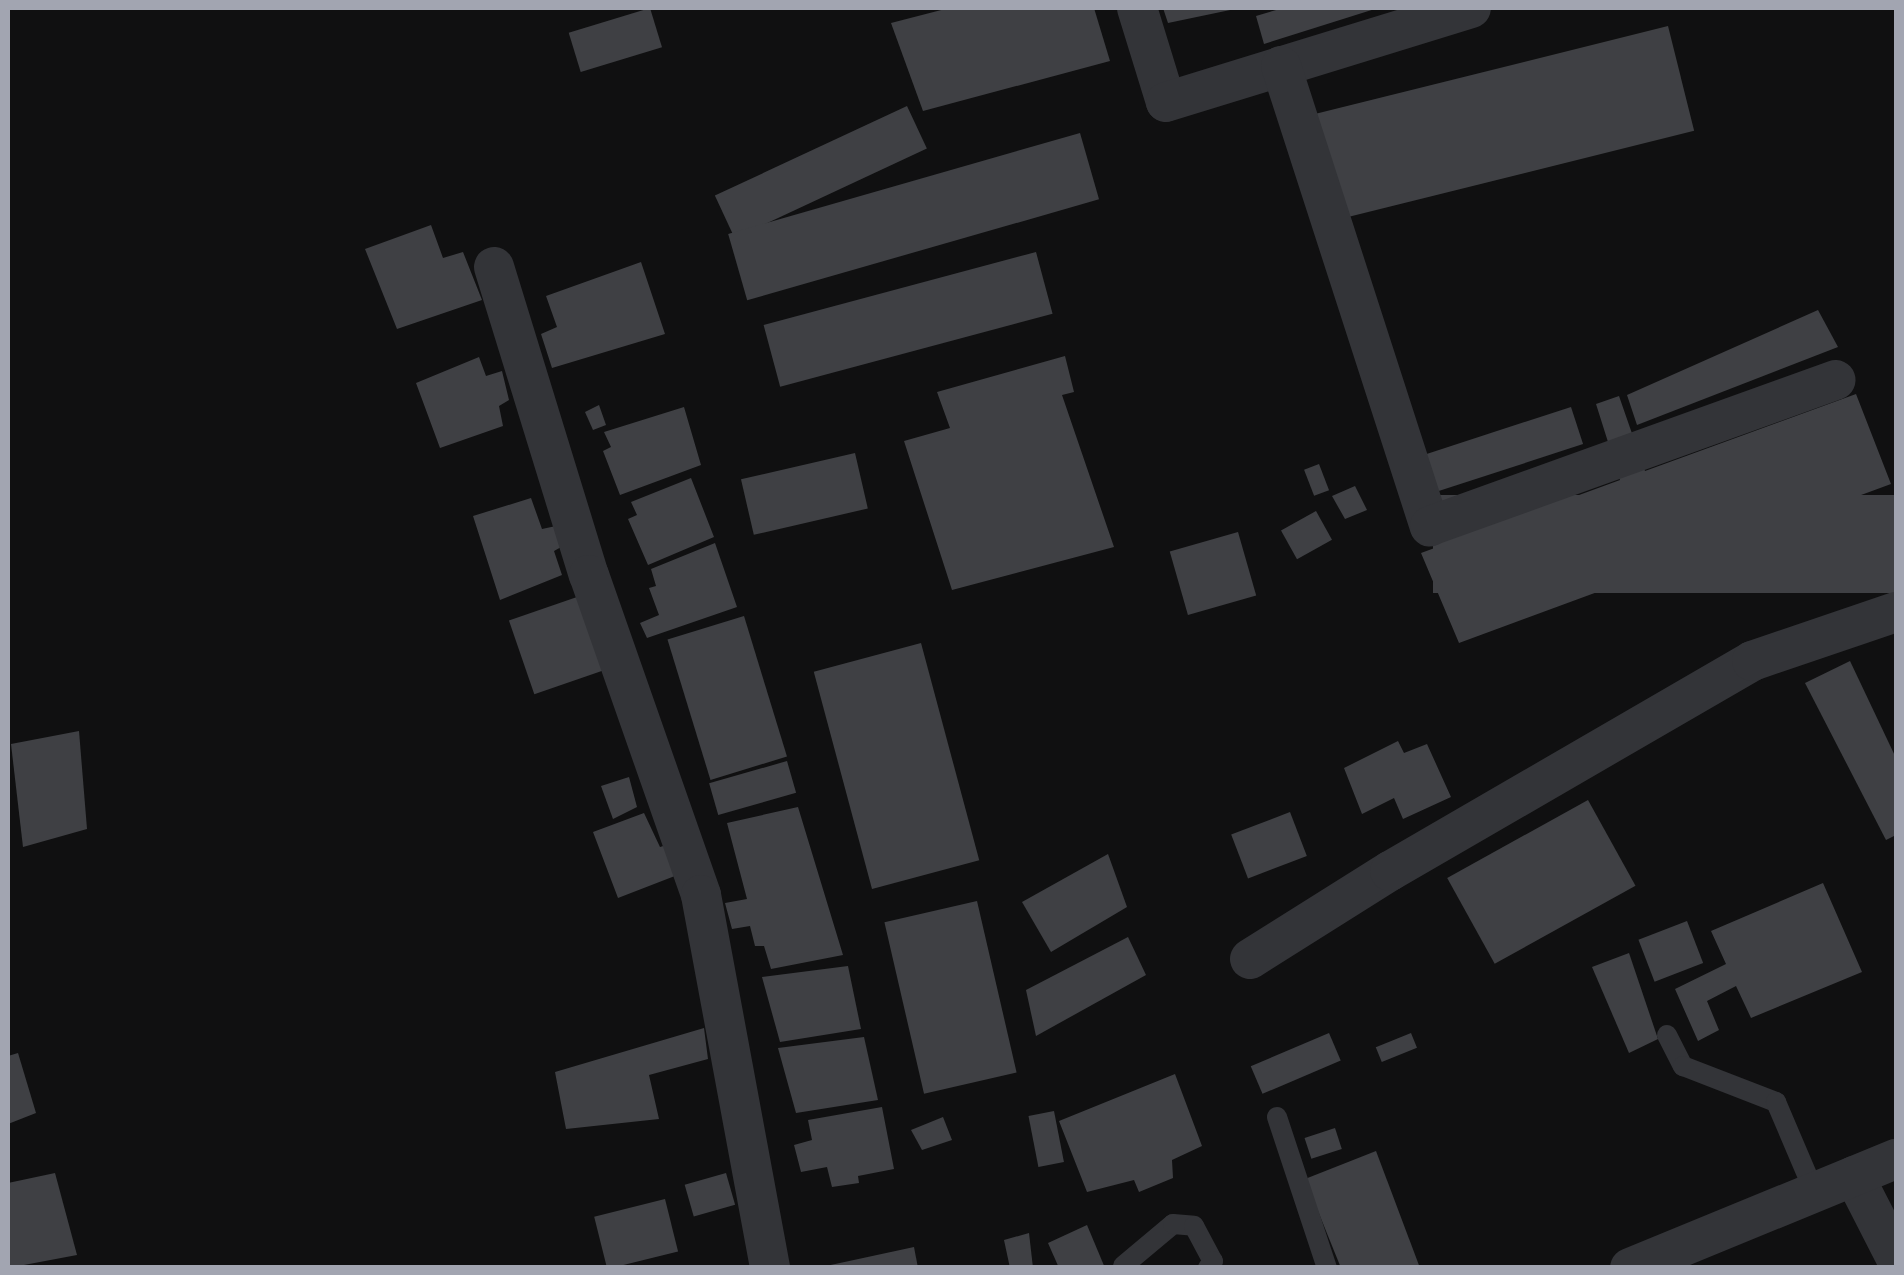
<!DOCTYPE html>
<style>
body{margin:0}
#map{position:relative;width:1904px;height:1275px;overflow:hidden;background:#101011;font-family:"PT Sans",sans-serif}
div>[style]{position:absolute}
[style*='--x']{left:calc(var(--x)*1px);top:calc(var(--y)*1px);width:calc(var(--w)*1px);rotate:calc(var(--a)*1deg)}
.building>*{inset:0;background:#3f4044;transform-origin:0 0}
.service>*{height:20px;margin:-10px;padding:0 10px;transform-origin:10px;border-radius:10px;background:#333438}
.minor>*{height:40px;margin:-20px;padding:0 20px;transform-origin:20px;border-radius:20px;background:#333438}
span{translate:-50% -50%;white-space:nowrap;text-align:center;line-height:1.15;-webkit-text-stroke:9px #0b0b0c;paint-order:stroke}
.frame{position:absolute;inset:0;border:10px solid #a2a5b1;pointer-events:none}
</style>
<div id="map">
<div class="building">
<i style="left:650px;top:8px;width:41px;height:85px;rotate:73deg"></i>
<i style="clip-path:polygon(949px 8px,1094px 8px,1110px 61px,923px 111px,891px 23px)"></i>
<i style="clip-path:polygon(1163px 8px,1235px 8px,1235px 9px,1168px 23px)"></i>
<i style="clip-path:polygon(1283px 8px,1378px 8px,1264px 44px,1256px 16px)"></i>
<i style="left:1668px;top:26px;width:108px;height:366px;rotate:76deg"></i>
<i style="left:907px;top:106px;width:47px;height:212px;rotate:65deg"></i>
<i style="left:1080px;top:133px;width:69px;height:366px;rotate:74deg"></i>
<i style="clip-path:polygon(431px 225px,443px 258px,463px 252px,482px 300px,397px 329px,365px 249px)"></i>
<i style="left:1036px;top:252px;width:64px;height:282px;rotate:75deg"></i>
<i style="clip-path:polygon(641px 262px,665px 334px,552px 368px,541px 334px,557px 327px,546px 296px)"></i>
<i style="clip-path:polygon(1818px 310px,1838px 347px,1637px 425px,1627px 395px)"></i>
<i style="clip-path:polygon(1065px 356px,1074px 392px,1062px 395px,1114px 547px,952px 590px,904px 441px,950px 428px,937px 392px)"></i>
<i style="clip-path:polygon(479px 357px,486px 376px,502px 371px,509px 400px,499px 406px,503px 426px,440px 448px,416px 383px)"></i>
<i style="clip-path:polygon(1856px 394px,1891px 484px,1459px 643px,1421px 553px,1620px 480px,1596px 404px,1619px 396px,1645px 471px)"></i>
<i style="clip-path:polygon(599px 405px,606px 425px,593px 430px,585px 412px)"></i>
<i style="clip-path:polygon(684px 407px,701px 465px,620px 495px,603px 451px,611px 447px,604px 432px)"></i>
<i style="left:1571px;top:407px;width:39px;height:155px;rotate:72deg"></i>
<i style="left:855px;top:453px;width:57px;height:117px;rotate:77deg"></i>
<i style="left:1319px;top:464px;width:28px;height:16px;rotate:69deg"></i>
<i style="clip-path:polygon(691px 478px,714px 537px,648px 565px,628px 519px,637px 515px,631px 502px)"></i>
<i style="clip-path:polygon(1355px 486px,1367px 510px,1345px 519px,1332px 496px)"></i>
<i style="left:1896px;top:495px;width:98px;height:463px;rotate:90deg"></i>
<i style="clip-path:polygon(531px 498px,542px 529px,556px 526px,563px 546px,554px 551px,562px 575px,500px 600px,473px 516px)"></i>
<i style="left:1316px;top:511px;width:33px;height:40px;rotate:61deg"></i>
<i style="left:1238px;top:532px;width:66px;height:71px;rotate:74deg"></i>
<i style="clip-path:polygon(715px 543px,737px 607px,647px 638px,640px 623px,659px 615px,649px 588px,656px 586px,651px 569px)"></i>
<i style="left:577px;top:597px;width:78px;height:72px;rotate:71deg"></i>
<i style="left:744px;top:616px;width:147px;height:80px;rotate:73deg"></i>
<i style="left:921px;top:643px;width:225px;height:111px;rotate:75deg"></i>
<i style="clip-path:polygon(1850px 661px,1896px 758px,1896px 835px,1886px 840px,1805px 683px)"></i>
<i style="clip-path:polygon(79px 731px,87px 829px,23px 847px,11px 744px)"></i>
<i style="clip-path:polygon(1398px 741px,1404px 753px,1427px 744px,1451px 797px,1403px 819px,1394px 798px,1362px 814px,1344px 768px)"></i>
<i style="left:787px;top:761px;width:33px;height:81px;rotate:74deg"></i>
<i style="clip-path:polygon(629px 777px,637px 807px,613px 819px,601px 786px)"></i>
<i style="left:1588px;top:800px;width:98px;height:161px;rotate:61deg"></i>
<i style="clip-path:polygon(798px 807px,843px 955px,771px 969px,764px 946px,755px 946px,750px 926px,732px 929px,725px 903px,747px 899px,727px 823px)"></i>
<i style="left:1290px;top:812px;width:47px;height:63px;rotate:69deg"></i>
<i style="clip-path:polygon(644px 813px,660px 847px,670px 844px,680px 874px,618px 898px,593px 832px)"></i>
<i style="clip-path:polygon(1108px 854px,1127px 907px,1051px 952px,1022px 902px)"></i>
<i style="clip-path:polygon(1823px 883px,1862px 972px,1751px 1018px,1736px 986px,1707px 1001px,1719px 1030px,1698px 1041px,1675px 989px,1726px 964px,1711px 931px)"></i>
<i style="left:977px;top:901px;width:176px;height:95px;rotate:77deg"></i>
<i style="left:1687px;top:921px;width:45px;height:52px;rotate:69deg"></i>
<i style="clip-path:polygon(1128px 937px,1146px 975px,1036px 1036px,1026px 990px)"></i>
<i style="clip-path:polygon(1629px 953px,1658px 1039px,1629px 1053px,1592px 967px)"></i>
<i style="clip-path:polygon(848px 966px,861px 1029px,780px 1042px,762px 977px)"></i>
<i style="clip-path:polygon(704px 1028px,708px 1059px,649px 1075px,659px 1119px,566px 1129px,555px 1072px)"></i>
<i style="left:1329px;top:1033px;width:30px;height:85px;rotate:67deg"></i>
<i style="left:1411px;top:1033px;width:16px;height:38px;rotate:68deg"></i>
<i style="clip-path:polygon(864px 1037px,878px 1100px,796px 1113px,778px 1048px)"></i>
<i style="clip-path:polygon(18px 1053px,36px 1113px,8px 1124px,8px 1056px)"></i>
<i style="clip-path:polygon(1175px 1074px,1202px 1146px,1172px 1160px,1173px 1178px,1139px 1192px,1134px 1180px,1087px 1192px,1059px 1121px)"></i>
<i style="clip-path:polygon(882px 1107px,894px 1169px,858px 1176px,859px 1183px,832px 1187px,827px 1167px,801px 1172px,794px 1145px,812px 1140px,808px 1120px)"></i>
<i style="left:1054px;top:1111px;width:52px;height:26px;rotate:79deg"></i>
<i style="clip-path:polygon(943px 1117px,952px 1140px,922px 1150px,911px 1130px)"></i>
<i style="left:1335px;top:1128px;width:22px;height:32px;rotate:72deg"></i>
<i style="clip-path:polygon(1376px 1151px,1420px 1268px,1341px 1268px,1305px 1179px)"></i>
<i style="clip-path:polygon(55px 1173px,77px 1255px,8px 1268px,8px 1183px)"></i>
<i style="left:726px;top:1173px;width:33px;height:43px;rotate:74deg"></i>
<i style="left:665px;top:1199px;width:54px;height:73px;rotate:76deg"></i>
<i style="clip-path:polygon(1087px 1225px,1105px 1268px,1059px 1268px,1048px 1243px)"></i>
<i style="clip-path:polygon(1029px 1233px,1033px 1268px,1010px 1268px,1004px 1240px)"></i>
<i style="clip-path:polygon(914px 1247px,918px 1268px,826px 1268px,826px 1266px)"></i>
</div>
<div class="service">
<i style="--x:1667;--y:1035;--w:35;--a:63"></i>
<i style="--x:1683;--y:1066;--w:100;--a:21.2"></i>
<i style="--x:1776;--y:1102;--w:97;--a:66.9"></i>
<i style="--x:1277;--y:1117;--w:159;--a:71.7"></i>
<i style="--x:1123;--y:1266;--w:65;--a:-40"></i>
<i style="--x:1173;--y:1224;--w:21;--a:5"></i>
<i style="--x:1194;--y:1226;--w:40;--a:62"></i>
<i style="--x:1213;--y:1261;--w:9;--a:126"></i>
</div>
<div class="minor">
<i style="--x:1137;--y:8;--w:98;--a:72.9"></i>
<i style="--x:1166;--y:102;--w:319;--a:-17.1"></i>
<i style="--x:1281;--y:66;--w:484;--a:72.1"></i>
<i style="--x:1430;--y:526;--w:431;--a:-19.8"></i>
<i style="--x:494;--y:267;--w:322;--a:72.9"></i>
<i style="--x:589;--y:575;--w:339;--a:70.7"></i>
<i style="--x:701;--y:895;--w:379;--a:79.5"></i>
<i style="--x:1250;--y:959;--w:165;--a:-32.2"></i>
<i style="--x:1390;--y:871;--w:419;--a:-30.1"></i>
<i style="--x:1752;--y:661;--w:152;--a:-18.8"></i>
<i style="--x:1854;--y:1176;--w:92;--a:62.9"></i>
<i style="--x:1630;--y:1268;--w:287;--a:-22.3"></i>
</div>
<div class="frame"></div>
</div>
